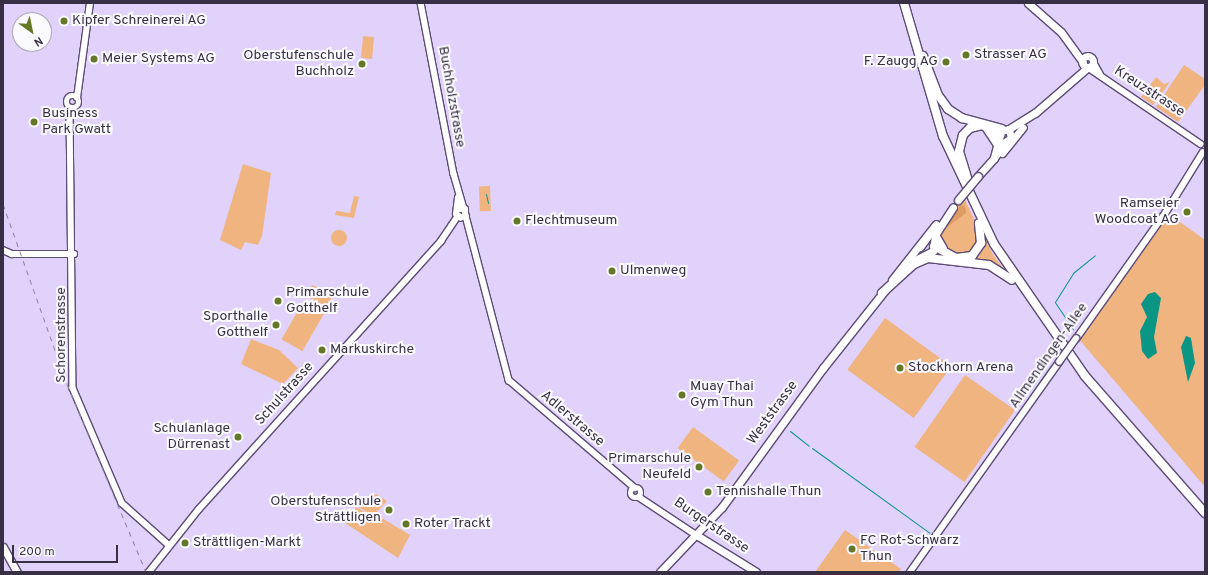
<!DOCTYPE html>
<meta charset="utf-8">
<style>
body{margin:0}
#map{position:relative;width:1208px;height:575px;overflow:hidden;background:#e0d2fa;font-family:Overpass,sans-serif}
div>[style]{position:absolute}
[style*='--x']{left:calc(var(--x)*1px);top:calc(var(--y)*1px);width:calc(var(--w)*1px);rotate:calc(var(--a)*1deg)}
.green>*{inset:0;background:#f0b481;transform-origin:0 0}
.round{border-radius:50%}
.forest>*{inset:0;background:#dc9c63}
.water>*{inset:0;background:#0b9585}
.stream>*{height:1px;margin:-0.5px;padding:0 0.5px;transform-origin:0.5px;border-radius:0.5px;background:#0b9585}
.roads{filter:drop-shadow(1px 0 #5c4c76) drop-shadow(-1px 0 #5c4c76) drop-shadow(0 1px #5c4c76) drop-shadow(0 -1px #5c4c76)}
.minor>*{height:5.5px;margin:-2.75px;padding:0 2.75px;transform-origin:2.75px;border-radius:2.75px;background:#fff}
.minor>.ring{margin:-2.75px;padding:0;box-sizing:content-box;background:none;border:5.5px solid #fff;border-radius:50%}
.major>*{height:7px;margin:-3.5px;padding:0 3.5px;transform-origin:3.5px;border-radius:3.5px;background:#fff}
.major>.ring{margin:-3.5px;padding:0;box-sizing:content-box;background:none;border:7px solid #fff;border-radius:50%}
.highway>*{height:8px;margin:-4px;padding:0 4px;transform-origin:4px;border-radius:4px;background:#fff}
.rail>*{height:1px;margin-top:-0.5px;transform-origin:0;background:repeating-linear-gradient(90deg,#8f84a2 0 5px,transparent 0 10px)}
.bridges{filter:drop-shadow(1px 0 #5c4c76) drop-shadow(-1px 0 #5c4c76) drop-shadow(0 1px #5c4c76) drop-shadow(0 -1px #5c4c76)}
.minor-bridge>*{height:5.5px;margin:-2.75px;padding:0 2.75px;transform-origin:2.75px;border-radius:2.75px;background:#fff}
.major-bridge>*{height:7px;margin:-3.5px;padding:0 3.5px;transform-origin:3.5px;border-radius:3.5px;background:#fff}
.dots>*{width:11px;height:11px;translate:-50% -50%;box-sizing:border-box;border:2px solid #fbfaff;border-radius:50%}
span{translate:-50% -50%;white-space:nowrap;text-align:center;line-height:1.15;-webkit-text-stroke:4px #fbfaff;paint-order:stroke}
.poi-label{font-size:14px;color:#373044}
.left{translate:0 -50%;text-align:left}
.right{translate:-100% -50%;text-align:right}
.street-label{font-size:14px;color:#373044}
.frame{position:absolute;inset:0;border:4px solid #373044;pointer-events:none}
.north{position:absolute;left:12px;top:12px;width:40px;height:40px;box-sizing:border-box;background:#fbfaff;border:1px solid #ada9b4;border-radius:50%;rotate:147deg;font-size:11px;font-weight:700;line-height:16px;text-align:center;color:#373044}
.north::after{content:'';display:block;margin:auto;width:14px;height:18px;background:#647726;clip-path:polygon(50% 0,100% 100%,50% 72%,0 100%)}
.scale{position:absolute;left:12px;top:545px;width:106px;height:18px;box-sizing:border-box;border:2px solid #373044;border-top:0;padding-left:5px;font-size:12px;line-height:14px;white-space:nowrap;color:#373044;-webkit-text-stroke:3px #fbfaff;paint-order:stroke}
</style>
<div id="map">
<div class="green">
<i style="left:363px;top:36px;width:11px;height:22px;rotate:5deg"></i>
<i style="clip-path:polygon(1184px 65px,1205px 79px,1205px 85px,1178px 122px,1156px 107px)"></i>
<i style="clip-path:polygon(1156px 77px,1164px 84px,1170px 82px,1153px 105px,1141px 97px)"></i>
<i style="clip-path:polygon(243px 164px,271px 173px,262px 236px,258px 245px,245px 242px,241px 250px,220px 240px)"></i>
<i style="left:490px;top:186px;width:25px;height:11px;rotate:88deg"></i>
<i style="clip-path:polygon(354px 196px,359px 197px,354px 218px,335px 215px,336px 211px,350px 213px)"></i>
<i style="clip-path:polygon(964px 198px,975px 221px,979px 241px,974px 251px,961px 256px,949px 252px,938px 233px)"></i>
<i style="clip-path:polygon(1166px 212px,1205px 240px,1205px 487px,1077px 337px)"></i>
<i class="round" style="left:331px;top:230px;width:16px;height:16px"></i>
<i style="clip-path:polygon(986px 239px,992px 253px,1005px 271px,997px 266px,960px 261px)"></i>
<i style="left:312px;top:285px;width:23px;height:13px;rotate:25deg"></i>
<i style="left:303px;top:302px;width:24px;height:43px;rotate:30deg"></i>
<i style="left:885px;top:318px;width:82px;height:64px;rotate:36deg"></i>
<i style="clip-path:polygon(251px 339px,279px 350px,298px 368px,283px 384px,241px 364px)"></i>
<i style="left:965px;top:375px;width:61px;height:88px;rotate:35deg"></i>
<i style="left:693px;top:427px;width:57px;height:26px;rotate:36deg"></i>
<i style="clip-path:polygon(376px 494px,387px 501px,375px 514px,410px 535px,398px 558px,345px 523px,356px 507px,397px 531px,357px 506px)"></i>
<i style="clip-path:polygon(845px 530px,901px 569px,899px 572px,815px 572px)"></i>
</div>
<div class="forest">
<i style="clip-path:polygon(961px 205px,965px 206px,966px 213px,942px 231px)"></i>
</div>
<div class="water">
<i style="clip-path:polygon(1155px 292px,1161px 298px,1154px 337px,1157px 353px,1148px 359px,1142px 351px,1140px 331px,1147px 317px,1141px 304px,1148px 294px)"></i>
<i style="clip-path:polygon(1186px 336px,1191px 338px,1195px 363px,1188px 382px,1181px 347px)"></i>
</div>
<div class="stream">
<i style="--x:486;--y:194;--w:9;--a:77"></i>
<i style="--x:1073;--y:329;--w:32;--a:-124"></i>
<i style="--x:1055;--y:302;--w:34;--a:-58"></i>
<i style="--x:1073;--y:273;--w:28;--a:-39"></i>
<i style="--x:1031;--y:394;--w:35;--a:-55"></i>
<i style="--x:790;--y:431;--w:24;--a:38"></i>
<i style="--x:812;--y:448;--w:145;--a:35.8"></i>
<i style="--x:939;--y:526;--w:144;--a:-54.9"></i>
</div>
<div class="roads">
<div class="minor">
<i style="--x:421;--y:3;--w:174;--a:79.1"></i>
<i style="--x:454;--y:174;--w:35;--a:74"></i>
<i style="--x:1094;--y:63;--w:13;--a:61"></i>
<i style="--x:1089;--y:68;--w:135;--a:34.2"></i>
<i class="ring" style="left:67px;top:96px;width:6.5px;height:6.5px"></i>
<i style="--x:77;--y:98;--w:96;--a:-82.2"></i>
<i style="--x:70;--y:108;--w:280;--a:89.4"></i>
<i style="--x:73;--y:388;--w:125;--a:66.9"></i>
<i style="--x:122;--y:503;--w:63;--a:41.8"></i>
<i style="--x:457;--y:209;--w:8;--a:0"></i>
<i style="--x:465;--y:209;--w:7;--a:82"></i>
<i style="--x:466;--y:216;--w:5;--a:158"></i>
<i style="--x:461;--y:218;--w:6;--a:-141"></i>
<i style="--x:456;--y:214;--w:16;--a:-83"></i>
<i style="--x:466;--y:216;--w:170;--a:75.3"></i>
<i style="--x:509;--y:380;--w:166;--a:40.6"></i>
<i style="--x:3;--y:250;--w:10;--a:24"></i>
<i style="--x:12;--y:254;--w:62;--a:0"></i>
<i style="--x:1076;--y:339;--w:156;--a:-54.7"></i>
<i style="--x:1166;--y:212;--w:70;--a:-58.3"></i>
<i class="ring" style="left:631px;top:488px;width:4.5px;height:4.5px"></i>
<i style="--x:639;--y:497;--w:71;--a:33.5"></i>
<i style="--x:149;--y:572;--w:80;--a:-51.6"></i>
<i style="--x:199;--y:509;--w:361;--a:-47.9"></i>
<i style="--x:441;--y:241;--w:30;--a:-56"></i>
<i style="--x:910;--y:572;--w:257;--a:-54.6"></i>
</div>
<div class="major">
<i style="--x:1028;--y:3;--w:44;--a:41.3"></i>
<i style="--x:1061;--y:32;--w:37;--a:54"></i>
<i class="ring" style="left:1082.5px;top:56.5px;width:4px;height:4px"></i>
<i style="--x:1009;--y:129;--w:31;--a:-32"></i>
<i style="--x:1035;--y:113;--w:69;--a:-40.9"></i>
<i style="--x:1002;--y:153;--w:33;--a:-51"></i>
<i style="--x:978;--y:176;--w:24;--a:-48"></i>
<i style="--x:994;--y:158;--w:19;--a:-55"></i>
<i style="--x:1005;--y:142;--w:7;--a:-34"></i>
<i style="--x:1011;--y:138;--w:9;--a:-103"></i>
<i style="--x:1009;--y:129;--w:8;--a:166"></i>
<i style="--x:1001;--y:131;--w:28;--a:105"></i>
<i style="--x:920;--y:247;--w:24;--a:-54"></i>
<i style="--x:907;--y:264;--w:29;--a:-27"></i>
<i style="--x:933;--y:251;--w:16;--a:-83"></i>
<i style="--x:935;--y:235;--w:33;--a:-57"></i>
<i style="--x:892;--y:280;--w:71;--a:-51.8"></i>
<i style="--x:698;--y:536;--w:68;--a:31.8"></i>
<i style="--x:3;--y:547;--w:29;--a:61"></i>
<i style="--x:660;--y:572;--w:90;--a:-46.4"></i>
<i style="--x:722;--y:507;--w:172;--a:-54"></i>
<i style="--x:823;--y:368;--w:100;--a:-51.5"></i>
</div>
<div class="highway">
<i style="--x:904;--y:3;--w:139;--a:73.7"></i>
<i style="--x:943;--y:136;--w:119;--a:64.7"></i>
<i style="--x:994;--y:244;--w:160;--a:55.4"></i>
<i style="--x:1085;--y:376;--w:182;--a:48.8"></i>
<i style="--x:923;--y:56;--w:42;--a:69"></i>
<i style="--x:938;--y:95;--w:17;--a:54"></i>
<i style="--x:948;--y:109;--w:17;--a:33"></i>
<i style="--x:962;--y:118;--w:41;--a:15.4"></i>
<i style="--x:988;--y:130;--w:18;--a:56"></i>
<i style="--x:969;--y:184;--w:34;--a:-107"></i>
<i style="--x:959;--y:151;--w:16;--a:-76"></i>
<i style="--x:963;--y:135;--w:10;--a:-45"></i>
<i style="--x:970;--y:128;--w:12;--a:-14"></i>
<i style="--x:982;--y:125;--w:21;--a:29"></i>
<i style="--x:935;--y:235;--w:16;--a:60"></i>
<i style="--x:934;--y:246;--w:25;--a:29"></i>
<i style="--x:956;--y:258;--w:16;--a:-7"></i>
<i style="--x:972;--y:256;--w:16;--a:-55"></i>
<i style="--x:981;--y:243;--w:20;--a:-96"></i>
<i style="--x:882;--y:293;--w:43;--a:-42.2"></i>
<i style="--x:914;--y:264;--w:15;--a:-23"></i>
<i style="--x:928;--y:258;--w:61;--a:6.5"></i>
<i style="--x:989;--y:265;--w:27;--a:33"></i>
</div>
</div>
<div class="rail">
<i style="--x:3;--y:204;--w:191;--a:70.4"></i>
<i style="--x:67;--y:384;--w:204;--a:67.2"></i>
</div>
<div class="bridges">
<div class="minor-bridge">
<i style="--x:1059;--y:362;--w:29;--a:-54"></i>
</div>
<div class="major-bridge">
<i style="--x:958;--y:200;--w:31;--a:-50"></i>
</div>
</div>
<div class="dots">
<i style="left:64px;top:21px;background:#647726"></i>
<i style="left:966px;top:55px;background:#647726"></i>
<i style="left:94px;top:59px;background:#647726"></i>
<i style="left:946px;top:62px;background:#647726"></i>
<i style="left:362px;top:64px;background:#647726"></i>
<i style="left:34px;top:122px;background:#647726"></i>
<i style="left:1187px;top:212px;background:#647726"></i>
<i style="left:517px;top:221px;background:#647726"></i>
<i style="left:612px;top:271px;background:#647726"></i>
<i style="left:278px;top:301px;background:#647726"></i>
<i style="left:276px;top:325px;background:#647726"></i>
<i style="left:322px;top:350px;background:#647726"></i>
<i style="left:900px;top:368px;background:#647726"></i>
<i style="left:682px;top:395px;background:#647726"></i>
<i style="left:238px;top:437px;background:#647726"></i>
<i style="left:699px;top:467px;background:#647726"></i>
<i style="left:708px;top:492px;background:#647726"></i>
<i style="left:389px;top:510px;background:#647726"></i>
<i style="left:406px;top:524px;background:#647726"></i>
<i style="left:185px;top:543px;background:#647726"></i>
<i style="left:852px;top:549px;background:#647726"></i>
</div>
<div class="poi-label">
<span class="left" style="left:72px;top:21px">Kipfer Schreinerei AG</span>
<span class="left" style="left:974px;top:55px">Strasser AG</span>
<span class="right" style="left:354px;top:64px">Oberstufenschule<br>Buchholz</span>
<span class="left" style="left:102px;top:59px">Meier Systems AG</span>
<span class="right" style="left:938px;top:62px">F. Zaugg AG</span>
<span class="left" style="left:42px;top:122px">Business<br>Park Gwatt</span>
<span class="right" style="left:1179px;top:212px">Ramseier<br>Woodcoat AG</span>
<span class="left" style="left:525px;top:221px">Flechtmuseum</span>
<span class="left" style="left:620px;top:271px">Ulmenweg</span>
<span class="left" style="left:286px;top:301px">Primarschule<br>Gotthelf</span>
<span class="right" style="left:268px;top:325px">Sporthalle<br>Gotthelf</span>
<span class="left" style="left:330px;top:350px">Markuskirche</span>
<span class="left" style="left:908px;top:368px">Stockhorn Arena</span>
<span class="left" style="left:690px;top:395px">Muay Thai<br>Gym Thun</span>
<span class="right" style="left:230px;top:437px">Schulanlage<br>Dürrenast</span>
<span class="right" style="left:691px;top:467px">Primarschule<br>Neufeld</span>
<span class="left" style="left:716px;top:492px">Tennishalle Thun</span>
<span class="right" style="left:381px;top:510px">Oberstufenschule<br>Strättligen</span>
<span class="left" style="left:414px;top:524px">Roter Trackt</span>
<span class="left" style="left:860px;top:549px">FC Rot-Schwarz<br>Thun</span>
<span class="left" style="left:193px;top:543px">Strättligen-Markt</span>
</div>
<div class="street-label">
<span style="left:1149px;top:92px;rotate:33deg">Kreuzstrasse</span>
<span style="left:451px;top:97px;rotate:80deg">Buchholzstrasse</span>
<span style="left:62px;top:335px;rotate:-90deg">Schorenstrasse</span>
<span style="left:1049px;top:356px;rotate:-55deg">Allmendingen-Allee</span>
<span style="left:285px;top:394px;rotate:-48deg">Schulstrasse</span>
<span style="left:773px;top:413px;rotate:-54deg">Weststrasse</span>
<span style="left:572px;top:419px;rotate:40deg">Adlerstrasse</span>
<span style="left:711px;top:526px;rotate:34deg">Burgerstrasse</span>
</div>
<div class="frame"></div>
<div class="north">N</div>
<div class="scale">200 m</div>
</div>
